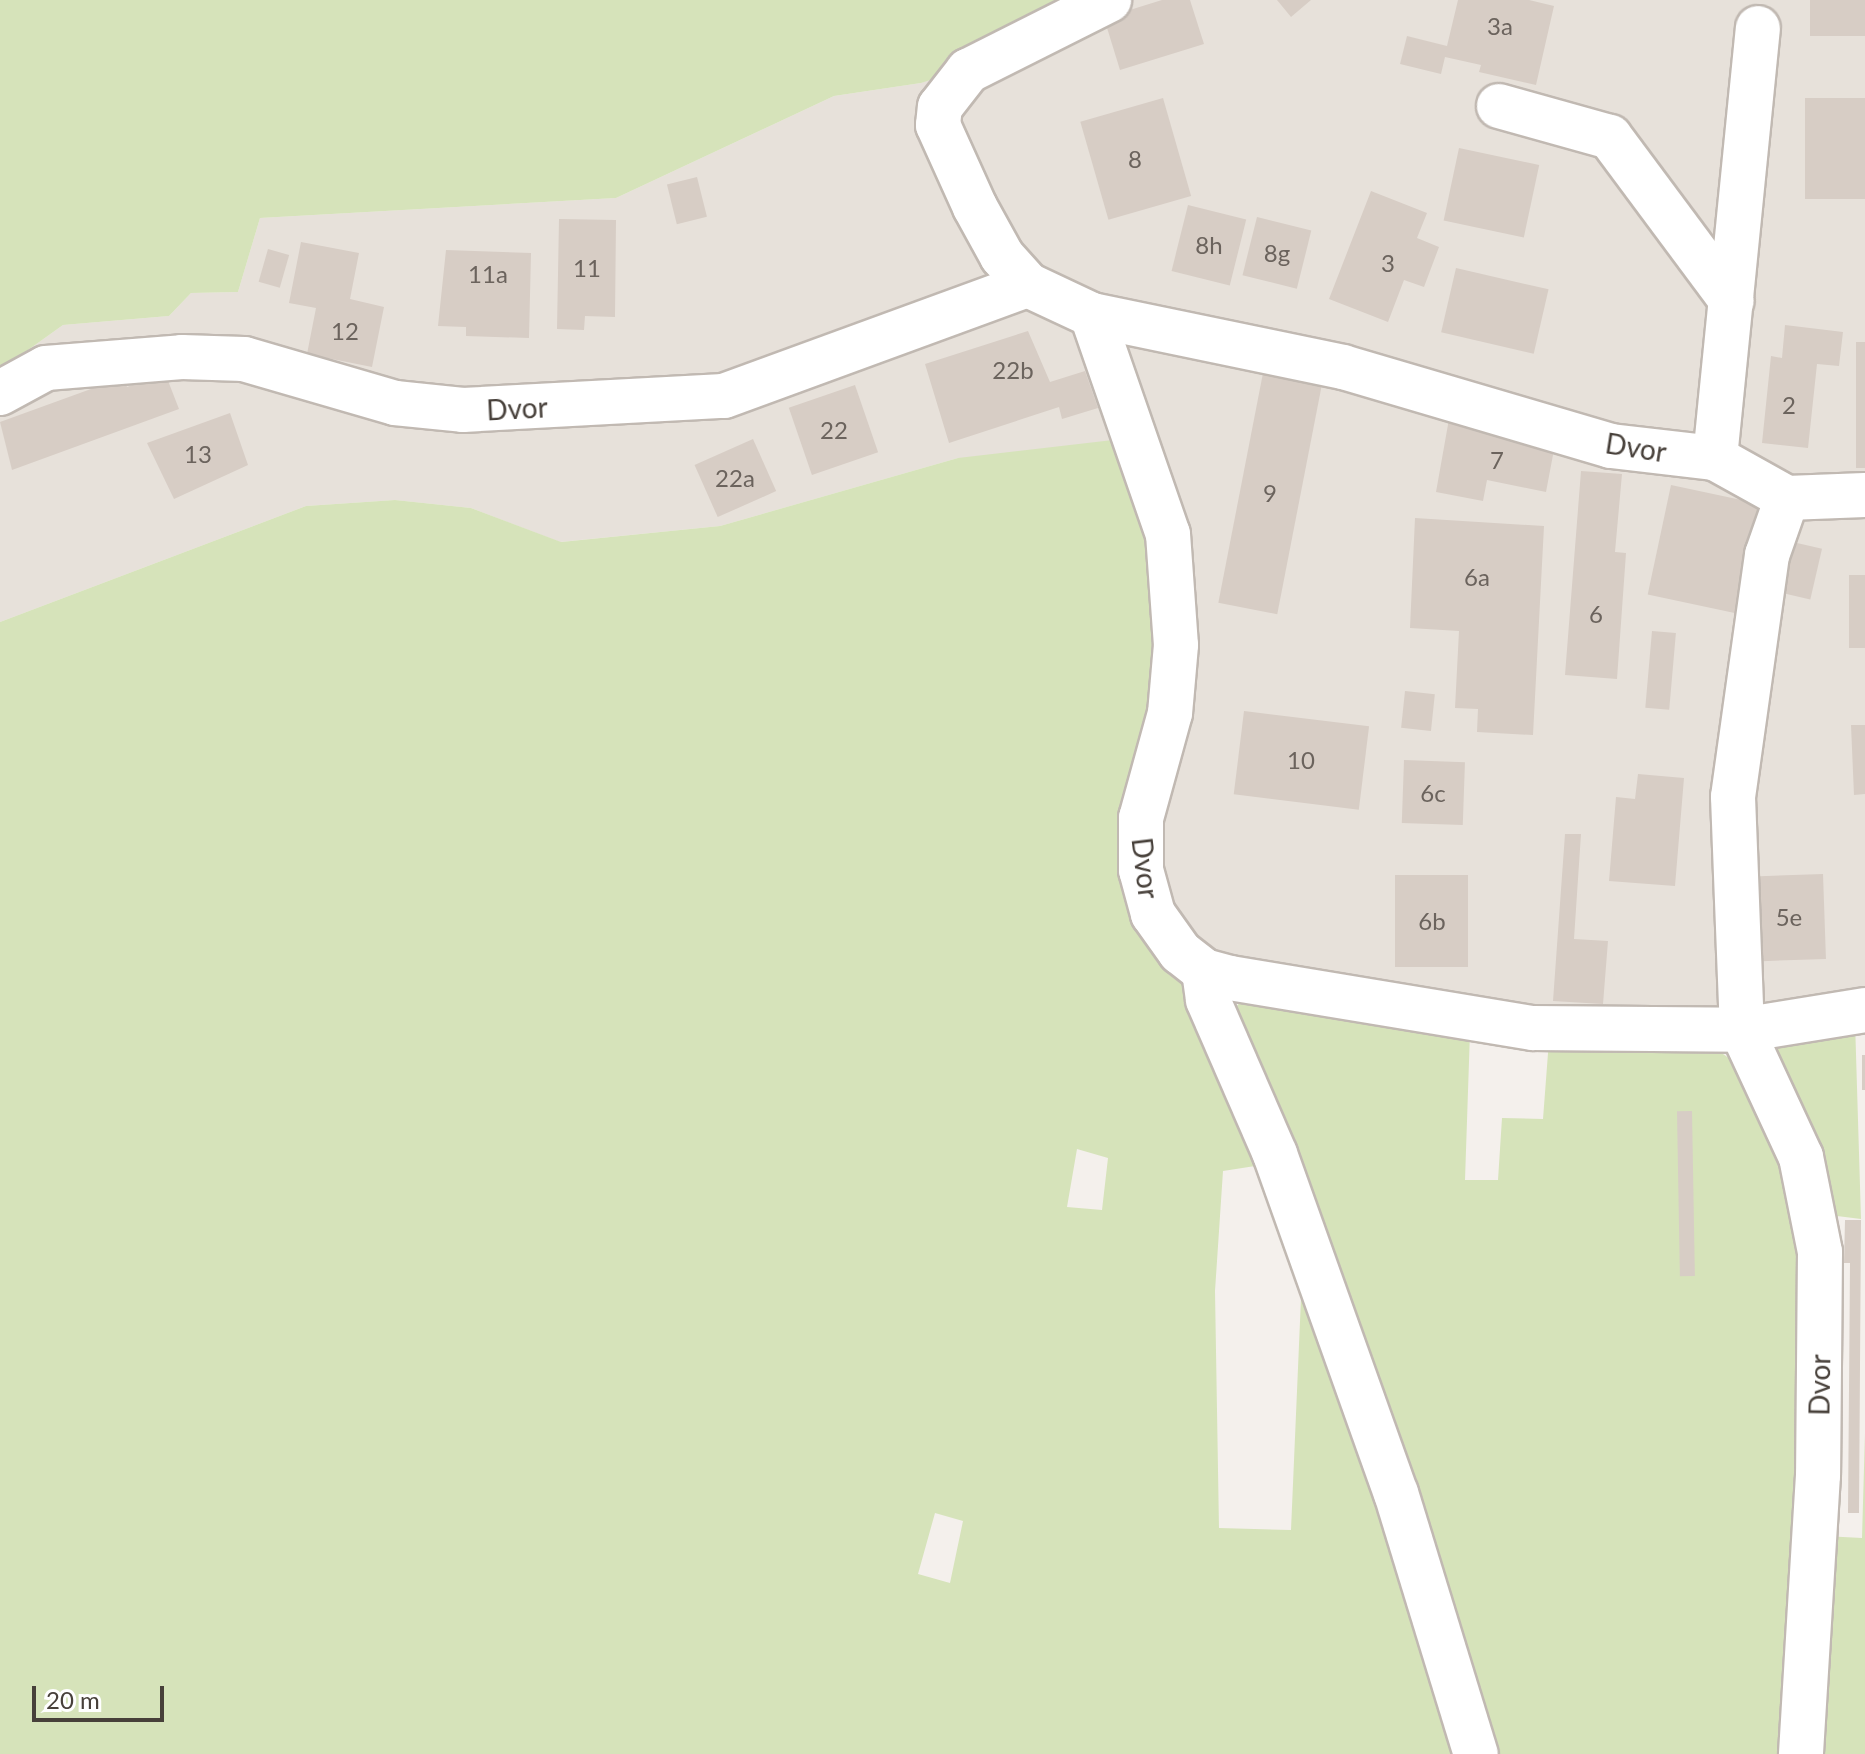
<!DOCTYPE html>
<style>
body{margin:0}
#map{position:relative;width:1865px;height:1754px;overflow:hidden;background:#f4f0ec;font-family:Lato,sans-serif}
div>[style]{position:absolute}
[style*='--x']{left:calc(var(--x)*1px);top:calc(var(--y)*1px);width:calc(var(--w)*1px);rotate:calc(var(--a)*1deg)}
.residential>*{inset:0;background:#e7e1da}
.green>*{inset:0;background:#d6e3ba}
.building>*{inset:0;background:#d7cdc5;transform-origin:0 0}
.roads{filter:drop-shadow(2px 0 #c1b9b2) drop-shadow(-2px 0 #c1b9b2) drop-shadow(0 2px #c1b9b2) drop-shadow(0 -2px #c1b9b2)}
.street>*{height:44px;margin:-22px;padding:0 22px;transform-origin:22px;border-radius:22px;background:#fff}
span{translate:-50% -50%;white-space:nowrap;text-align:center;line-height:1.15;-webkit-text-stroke:7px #fff;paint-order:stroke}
.number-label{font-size:24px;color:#6b635d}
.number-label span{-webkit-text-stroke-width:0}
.street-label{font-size:28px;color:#47403a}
.scale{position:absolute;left:32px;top:1686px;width:132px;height:36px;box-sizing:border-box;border:4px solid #47403a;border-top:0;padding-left:10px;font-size:24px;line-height:28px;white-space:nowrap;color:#47403a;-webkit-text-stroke:6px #fff;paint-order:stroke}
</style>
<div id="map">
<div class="residential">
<i style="clip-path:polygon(1087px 0,1865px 0,1865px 1020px,1789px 1032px,1187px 989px,958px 458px,720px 526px,560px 542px,471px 508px,395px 500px,306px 506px,0 622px,0 370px,63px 325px,169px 316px,191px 293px,238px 292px,260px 218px,616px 198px,834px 96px,921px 83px)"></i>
</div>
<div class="green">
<i style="clip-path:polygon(0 0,1087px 0,954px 72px,921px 83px,834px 96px,616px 198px,260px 218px,238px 292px,191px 293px,169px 316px,63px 325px,0 370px)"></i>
<i style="clip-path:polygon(evenodd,1113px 440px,1159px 541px,1159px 675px,1140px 776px,1176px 969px,1268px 1164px,1223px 1171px,1215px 1291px,1219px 1528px,1291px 1530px,1303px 1252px,1462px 1754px,0 1754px,0 622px,306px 506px,395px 500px,471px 508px,561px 542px,720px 526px,958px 458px,1113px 440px,1077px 1149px,1108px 1158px,1102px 1210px,1067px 1207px,1077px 1149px,1113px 440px,935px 1513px,963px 1521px,950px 1583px,918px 1574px,935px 1513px)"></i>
<i style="clip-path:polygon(1247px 994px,1470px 1032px,1465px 1180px,1498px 1180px,1502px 1118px,1543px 1119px,1549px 1040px,1713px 1047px,1743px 1068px,1763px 1099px,1809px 1255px,1786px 1754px,1483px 1754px,1226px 1019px)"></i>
<i style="clip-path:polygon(1855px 1021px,1861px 1219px,1837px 1216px,1839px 1264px,1773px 1059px,1777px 1044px)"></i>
<i style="clip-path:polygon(1865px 1433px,1865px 1754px,1811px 1754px,1824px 1536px,1862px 1538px)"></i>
</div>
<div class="building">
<i style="clip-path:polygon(1162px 0,1190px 0,1204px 44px,1120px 70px,1104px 18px)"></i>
<i style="clip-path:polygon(1277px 0,1311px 0,1291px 17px)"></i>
<i style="clip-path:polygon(1458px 0,1529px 0,1554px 6px,1536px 85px,1479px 72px,1481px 65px,1445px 57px,1441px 74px,1400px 64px,1407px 36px,1447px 46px)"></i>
<i style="left:1810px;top:0;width:55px;height:36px"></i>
<i style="left:1163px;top:98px;width:102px;height:86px;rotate:74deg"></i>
<i style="left:1865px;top:98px;width:101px;height:60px;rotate:90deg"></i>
<i style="left:1459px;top:148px;width:82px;height:74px;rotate:12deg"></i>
<i style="left:697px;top:177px;width:41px;height:31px;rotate:76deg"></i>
<i style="clip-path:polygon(1371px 191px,1427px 213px,1417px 238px,1439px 247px,1424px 287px,1404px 280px,1388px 322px,1329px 299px)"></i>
<i style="left:1188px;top:205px;width:60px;height:68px;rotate:14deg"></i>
<i style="left:1257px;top:217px;width:56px;height:60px;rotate:14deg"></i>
<i style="clip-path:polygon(559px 219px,616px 220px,615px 317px,585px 316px,584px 330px,557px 329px)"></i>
<i style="clip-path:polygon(301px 242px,359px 253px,350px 299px,384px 307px,372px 367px,307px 354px,316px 308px,289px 303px)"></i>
<i style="left:268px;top:249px;width:22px;height:34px;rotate:16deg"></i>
<i style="clip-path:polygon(446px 250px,531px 253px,529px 338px,466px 336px,466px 327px,438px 326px)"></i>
<i style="left:1456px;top:268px;width:95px;height:66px;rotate:13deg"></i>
<i style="clip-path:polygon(1785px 325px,1843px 332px,1839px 366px,1817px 364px,1808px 448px,1762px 443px,1771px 356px,1782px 358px)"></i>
<i style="clip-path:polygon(1028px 331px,1050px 382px,1085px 371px,1098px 408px,1062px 419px,1059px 407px,949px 443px,925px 364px)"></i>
<i style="left:1856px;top:342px;width:9px;height:126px"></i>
<i style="clip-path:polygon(165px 373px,179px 409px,12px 470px,0 422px,124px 377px,127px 387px)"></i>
<i style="left:1263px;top:373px;width:60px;height:234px;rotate:11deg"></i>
<i style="left:855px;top:385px;width:71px;height:70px;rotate:71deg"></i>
<i style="clip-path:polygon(230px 413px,248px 465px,174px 499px,147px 443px)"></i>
<i style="clip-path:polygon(1449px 419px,1556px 439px,1546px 492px,1487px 480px,1483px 501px,1436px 492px)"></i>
<i style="left:753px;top:439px;width:57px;height:64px;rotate:66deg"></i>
<i style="clip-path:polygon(1581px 471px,1622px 474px,1615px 552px,1626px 553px,1617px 679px,1565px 675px)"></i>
<i style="left:1671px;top:485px;width:90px;height:112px;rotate:12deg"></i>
<i style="clip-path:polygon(1415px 518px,1544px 526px,1533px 735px,1477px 732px,1478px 709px,1455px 708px,1459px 631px,1410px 628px)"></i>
<i style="left:1784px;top:540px;width:39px;height:52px;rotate:13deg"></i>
<i style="left:1865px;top:575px;width:73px;height:16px;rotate:90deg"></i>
<i style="left:1652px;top:631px;width:24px;height:77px;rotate:5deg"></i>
<i style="left:1405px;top:691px;width:30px;height:37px;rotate:6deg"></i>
<i style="left:1244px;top:711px;width:126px;height:84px;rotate:7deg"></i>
<i style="clip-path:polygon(1851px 725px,1865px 725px,1865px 794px,1854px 795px)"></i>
<i style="left:1404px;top:760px;width:61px;height:63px;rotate:2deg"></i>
<i style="clip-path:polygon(1638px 774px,1684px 778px,1675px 886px,1609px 881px,1616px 797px,1635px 799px)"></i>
<i style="clip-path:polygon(1565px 834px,1581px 834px,1574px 939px,1608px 941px,1603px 1004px,1553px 1001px)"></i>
<i style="left:1823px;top:874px;width:85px;height:70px;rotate:88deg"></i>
<i style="left:1395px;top:875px;width:73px;height:92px"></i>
<i style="left:1862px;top:1055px;width:3px;height:35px"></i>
<i style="left:1692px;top:1111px;width:165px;height:15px;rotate:89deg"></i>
<i style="clip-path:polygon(1845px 1220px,1861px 1220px,1859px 1513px,1848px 1513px,1850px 1263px,1844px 1263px)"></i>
</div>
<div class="roads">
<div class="street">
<i style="--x:1499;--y:106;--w:115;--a:15.6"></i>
<i style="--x:1610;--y:137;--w:204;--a:53.4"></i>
<i style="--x:1028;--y:285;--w:39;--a:-132"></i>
<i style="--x:1002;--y:256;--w:56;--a:-118.9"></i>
<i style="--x:975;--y:207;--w:90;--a:-114.3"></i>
<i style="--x:938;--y:125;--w:18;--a:-84"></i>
<i style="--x:940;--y:107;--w:46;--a:-52.1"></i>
<i style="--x:968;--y:71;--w:158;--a:-26.7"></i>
<i style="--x:1092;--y:315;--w:256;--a:11.7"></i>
<i style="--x:1343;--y:367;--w:279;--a:16.4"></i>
<i style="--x:1611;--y:446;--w:105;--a:6.6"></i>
<i style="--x:1715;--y:458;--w:82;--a:29.1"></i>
<i style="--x:1787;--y:498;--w:78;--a:-2.2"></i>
<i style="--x:0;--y:393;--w:52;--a:-28.5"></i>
<i style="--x:46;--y:368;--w:136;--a:-4.6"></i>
<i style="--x:182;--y:357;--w:62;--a:1.8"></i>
<i style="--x:244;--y:359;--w:157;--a:16.2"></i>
<i style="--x:395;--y:403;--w:68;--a:5.9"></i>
<i style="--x:463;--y:410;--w:261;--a:-3.1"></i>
<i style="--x:724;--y:396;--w:324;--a:-20.1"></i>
<i style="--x:1028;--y:285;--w:71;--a:25.1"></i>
<i style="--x:1092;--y:315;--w:232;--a:70.9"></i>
<i style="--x:1168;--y:534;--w:111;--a:85.9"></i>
<i style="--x:1176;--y:645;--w:68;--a:95"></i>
<i style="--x:1170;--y:713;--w:109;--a:105.4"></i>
<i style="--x:1141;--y:818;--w:52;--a:90"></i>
<i style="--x:1141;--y:870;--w:46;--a:74.7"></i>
<i style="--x:1153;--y:914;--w:47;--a:54.6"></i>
<i style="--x:1180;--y:952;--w:31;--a:38"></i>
<i style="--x:1204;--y:971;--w:27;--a:15"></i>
<i style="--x:1230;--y:978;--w:307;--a:9.4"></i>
<i style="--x:1533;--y:1028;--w:209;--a:0.5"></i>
<i style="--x:1742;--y:1030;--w:125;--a:-9.2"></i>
<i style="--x:1715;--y:458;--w:432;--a:-84.3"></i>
<i style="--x:1787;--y:498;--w:60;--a:109.3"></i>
<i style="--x:1767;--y:555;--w:244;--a:98"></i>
<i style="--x:1733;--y:797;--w:233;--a:87.8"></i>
<i style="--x:1742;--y:1030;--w:140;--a:65.1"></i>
<i style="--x:1801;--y:1157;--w:97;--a:78.7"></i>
<i style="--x:1820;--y:1252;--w:223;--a:90.5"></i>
<i style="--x:1818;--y:1475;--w:280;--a:93.5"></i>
<i style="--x:1204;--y:971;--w:29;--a:82"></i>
<i style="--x:1208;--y:1000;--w:168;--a:66.5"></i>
<i style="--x:1275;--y:1154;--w:360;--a:70.4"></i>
<i style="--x:1396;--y:1493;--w:273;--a:73"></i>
</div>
</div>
<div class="number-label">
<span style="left:1500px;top:26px">3a</span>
<span style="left:1135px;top:159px">8</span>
<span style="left:1209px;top:245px">8h</span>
<span style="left:1277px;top:253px">8g</span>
<span style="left:1388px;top:263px">3</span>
<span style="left:587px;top:268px">11</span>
<span style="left:488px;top:274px">11a</span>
<span style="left:345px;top:331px">12</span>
<span style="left:1013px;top:370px">22b</span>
<span style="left:1789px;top:405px">2</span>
<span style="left:834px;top:430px">22</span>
<span style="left:198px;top:454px">13</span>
<span style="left:1497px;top:460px">7</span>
<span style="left:735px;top:478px">22a</span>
<span style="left:1270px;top:493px">9</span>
<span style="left:1477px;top:577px">6a</span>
<span style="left:1596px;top:614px">6</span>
<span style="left:1301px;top:760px">10</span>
<span style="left:1433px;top:793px">6c</span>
<span style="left:1789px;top:917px">5e</span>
<span style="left:1432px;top:921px">6b</span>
</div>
<div class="street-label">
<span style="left:517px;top:408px;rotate:-3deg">Dvor</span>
<span style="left:1636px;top:447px;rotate:9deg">Dvor</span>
<span style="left:1146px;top:868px;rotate:83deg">Dvor</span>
<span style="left:1819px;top:1385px;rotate:-89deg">Dvor</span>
</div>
<div class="scale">20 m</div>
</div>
